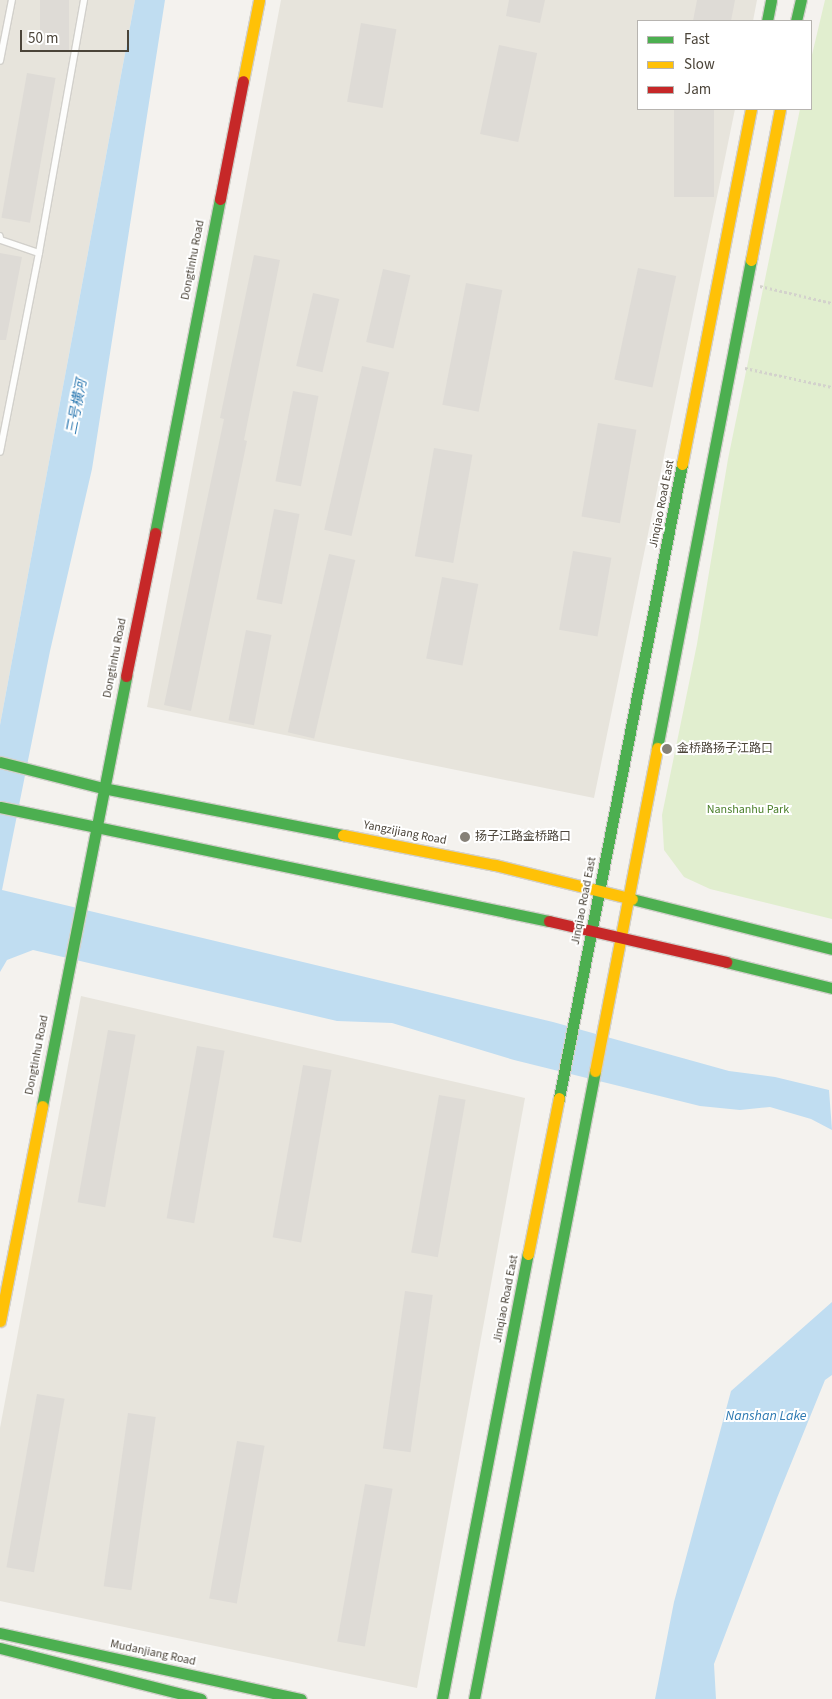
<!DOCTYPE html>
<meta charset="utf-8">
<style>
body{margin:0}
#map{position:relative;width:832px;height:1699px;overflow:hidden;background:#f4f2ee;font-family:"Source Sans 3","Noto Sans SC",sans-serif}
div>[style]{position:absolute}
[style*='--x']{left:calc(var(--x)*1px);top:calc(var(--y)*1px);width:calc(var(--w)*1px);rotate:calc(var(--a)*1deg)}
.residential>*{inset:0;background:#e7e4dc}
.green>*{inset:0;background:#e1eecf}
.water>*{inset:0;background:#c0ddf1}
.building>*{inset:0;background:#dedbd6;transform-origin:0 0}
.path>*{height:2.5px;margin-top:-1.25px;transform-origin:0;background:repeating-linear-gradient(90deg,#d3d2cc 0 2.5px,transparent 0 5px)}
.roads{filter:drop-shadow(1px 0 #d2d0cb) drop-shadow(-1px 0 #d2d0cb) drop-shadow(0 1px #d2d0cb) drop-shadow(0 -1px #d2d0cb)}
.lane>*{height:5.5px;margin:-2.75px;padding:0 2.75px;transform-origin:2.75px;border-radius:2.75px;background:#fdfdfc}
.fast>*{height:11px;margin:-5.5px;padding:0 5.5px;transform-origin:5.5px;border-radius:5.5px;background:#4caf50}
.slow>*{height:11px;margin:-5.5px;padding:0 5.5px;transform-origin:5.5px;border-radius:5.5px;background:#ffc107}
.jam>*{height:11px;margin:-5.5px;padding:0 5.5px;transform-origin:5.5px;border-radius:5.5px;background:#c62828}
.dots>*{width:14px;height:14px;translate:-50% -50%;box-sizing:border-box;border:2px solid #fff;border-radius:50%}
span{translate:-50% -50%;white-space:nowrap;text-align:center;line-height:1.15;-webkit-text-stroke:4px #fff;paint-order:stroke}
.street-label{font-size:12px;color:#4b4439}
.poi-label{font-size:12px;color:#4b4439}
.left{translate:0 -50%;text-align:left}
.park-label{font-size:12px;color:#4a7f2a}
.water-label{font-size:14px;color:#2e7ab2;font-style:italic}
.legend{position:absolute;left:637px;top:20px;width:175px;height:90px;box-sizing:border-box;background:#fff;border:1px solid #b7b4b0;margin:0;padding:6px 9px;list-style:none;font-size:15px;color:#4b4439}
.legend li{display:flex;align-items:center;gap:10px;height:25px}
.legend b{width:25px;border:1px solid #b7b4b0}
.scale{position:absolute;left:20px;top:30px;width:109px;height:22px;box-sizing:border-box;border:2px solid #4b4439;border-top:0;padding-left:6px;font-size:15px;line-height:18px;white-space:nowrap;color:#4b4439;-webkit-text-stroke:4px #fff;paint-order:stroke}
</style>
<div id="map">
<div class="residential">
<i style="clip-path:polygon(0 0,135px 0,0 725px)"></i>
<i style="clip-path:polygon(281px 0,757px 0,753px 21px,638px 21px,638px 109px,735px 109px,594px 798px,147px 707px)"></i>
<i style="clip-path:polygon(81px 996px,525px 1098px,417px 1688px,0 1601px,0 1428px)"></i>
</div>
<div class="green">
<i style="clip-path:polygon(825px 0,832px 0,832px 919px,710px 889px,684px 877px,664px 850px,662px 815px,697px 644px,728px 459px,800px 109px,811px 109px,811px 59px)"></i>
</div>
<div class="water">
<i style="clip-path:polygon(135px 0,165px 0,92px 469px,50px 651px,2px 890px,553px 1022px,729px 1071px,775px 1077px,829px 1090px,832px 1130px,811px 1119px,770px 1107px,740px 1110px,700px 1106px,514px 1060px,392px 1023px,337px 1021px,33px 950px,7px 960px,0 972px,0 725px)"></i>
<i style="clip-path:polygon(832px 1302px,832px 1375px,825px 1380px,777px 1498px,714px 1664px,716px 1699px,655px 1699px,674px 1602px,731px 1391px)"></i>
</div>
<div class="building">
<i style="left:40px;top:0;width:29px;height:50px"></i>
<i style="clip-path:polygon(509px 0,545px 0,540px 23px,506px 16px)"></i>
<i style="clip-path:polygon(697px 0,735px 0,731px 21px,693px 21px)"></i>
<i style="left:361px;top:23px;width:36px;height:80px;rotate:10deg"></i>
<i style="left:499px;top:45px;width:39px;height:91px;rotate:12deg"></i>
<i style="left:27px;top:73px;width:29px;height:147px;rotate:10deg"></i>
<i style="left:674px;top:109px;width:40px;height:88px"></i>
<i style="clip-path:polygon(0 253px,22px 257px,6px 340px,0 340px)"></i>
<i style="clip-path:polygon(254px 255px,280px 260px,244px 440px,247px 441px,191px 711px,164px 705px,224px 419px,220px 418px)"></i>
<i style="left:638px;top:268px;width:39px;height:114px;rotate:12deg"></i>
<i style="left:383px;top:269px;width:28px;height:75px;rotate:13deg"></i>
<i style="left:466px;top:283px;width:37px;height:124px;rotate:11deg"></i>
<i style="left:313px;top:293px;width:27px;height:75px;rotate:13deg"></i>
<i style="left:362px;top:366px;width:28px;height:168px;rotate:13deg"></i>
<i style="left:293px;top:391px;width:26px;height:92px;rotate:11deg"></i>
<i style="left:598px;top:423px;width:39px;height:95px;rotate:10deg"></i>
<i style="left:434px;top:448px;width:39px;height:110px;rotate:10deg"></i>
<i style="left:274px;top:509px;width:26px;height:92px;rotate:11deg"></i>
<i style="left:573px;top:551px;width:39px;height:80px;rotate:10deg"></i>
<i style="left:329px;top:554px;width:27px;height:183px;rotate:13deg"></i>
<i style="left:442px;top:577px;width:37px;height:83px;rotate:11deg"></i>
<i style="left:246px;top:630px;width:26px;height:92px;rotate:11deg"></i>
<i style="left:108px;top:1030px;width:28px;height:175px;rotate:10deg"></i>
<i style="left:197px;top:1046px;width:28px;height:175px;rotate:10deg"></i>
<i style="left:303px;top:1065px;width:29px;height:175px;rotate:10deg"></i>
<i style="left:439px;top:1095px;width:27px;height:160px;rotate:10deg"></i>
<i style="left:405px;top:1291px;width:28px;height:159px;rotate:8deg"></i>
<i style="left:37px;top:1394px;width:28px;height:176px;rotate:10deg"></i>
<i style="left:128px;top:1413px;width:28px;height:175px;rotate:8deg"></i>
<i style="left:237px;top:1441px;width:28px;height:160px;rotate:10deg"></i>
<i style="left:365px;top:1484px;width:28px;height:160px;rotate:10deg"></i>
</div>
<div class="path">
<i style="--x:760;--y:286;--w:74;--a:13.3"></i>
<i style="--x:745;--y:368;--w:89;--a:12.3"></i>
</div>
<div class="roads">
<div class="lane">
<i style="--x:0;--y:61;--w:62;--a:-78.9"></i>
<i style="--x:0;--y:236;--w:4;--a:76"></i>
<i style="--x:1;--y:240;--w:40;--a:18.9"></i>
<i style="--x:39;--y:253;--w:257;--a:-79.9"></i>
<i style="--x:0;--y:452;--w:203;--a:-78.9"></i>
</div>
<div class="fast">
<i style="--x:767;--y:21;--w:21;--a:-79"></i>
<i style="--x:796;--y:21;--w:22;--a:-77"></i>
<i style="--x:155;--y:533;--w:340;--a:-79"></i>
<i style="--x:657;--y:748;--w:497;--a:-79.1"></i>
<i style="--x:0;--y:762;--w:106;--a:14.2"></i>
<i style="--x:103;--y:788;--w:245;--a:11.1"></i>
<i style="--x:0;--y:807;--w:561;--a:11.73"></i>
<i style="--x:632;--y:899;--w:206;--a:14"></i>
<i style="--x:726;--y:962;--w:109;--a:13.8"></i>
<i style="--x:559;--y:1098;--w:646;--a:-79.02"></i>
<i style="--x:42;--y:1106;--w:438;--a:-78.9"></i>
<i style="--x:0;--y:1633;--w:308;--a:12.4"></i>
<i style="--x:0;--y:1648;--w:207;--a:14.2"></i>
<i style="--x:442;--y:1699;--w:453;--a:-79.1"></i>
<i style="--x:474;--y:1699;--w:640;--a:-79.09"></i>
</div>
<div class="slow">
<i style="--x:243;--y:81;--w:83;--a:-78.8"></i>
<i style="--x:751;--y:260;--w:154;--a:-79.1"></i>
<i style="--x:682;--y:464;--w:362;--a:-79"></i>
<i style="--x:343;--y:835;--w:155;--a:11.2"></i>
<i style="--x:495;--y:865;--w:141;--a:13.9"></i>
<i style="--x:595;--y:1071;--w:329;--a:-79.1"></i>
<i style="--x:528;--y:1254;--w:159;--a:-78.8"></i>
<i style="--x:0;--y:1321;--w:219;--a:-78.9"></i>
</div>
<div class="jam">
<i style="--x:220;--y:199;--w:120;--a:-79"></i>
<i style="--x:126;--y:676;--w:146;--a:-78.5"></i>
<i style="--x:549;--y:921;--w:182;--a:13"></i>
</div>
</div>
<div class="dots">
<i style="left:667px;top:749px;background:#868178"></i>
<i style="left:465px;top:837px;background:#868178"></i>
</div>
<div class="street-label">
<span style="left:193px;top:260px;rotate:-79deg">Dongtinhu Road</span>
<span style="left:662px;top:504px;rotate:-79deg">Jinqiao Road East</span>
<span style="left:115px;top:658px;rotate:-79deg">Dongtinhu Road</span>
<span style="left:405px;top:833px;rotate:11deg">Yangzijiang Road</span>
<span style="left:584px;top:901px;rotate:-79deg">Jinqiao Road East</span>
<span style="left:37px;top:1055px;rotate:-79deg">Dongtinhu Road</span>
<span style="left:506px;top:1299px;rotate:-79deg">Jinqiao Road East</span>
<span style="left:153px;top:1653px;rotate:12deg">Mudanjiang Road</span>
</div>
<div class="poi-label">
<span class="left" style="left:677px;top:749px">金桥路扬子江路口</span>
<span class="left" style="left:475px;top:837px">扬子江路金桥路口</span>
</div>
<div class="park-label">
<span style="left:748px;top:810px">Nanshanhu Park</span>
</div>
<div class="water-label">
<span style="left:77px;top:407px;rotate:-79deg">三号横河</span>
<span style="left:766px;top:1416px">Nanshan Lake</span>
</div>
<ul class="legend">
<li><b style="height:6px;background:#4caf50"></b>Fast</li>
<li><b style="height:6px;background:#ffc107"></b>Slow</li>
<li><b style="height:6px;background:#c62828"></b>Jam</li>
</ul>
<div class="scale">50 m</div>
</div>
